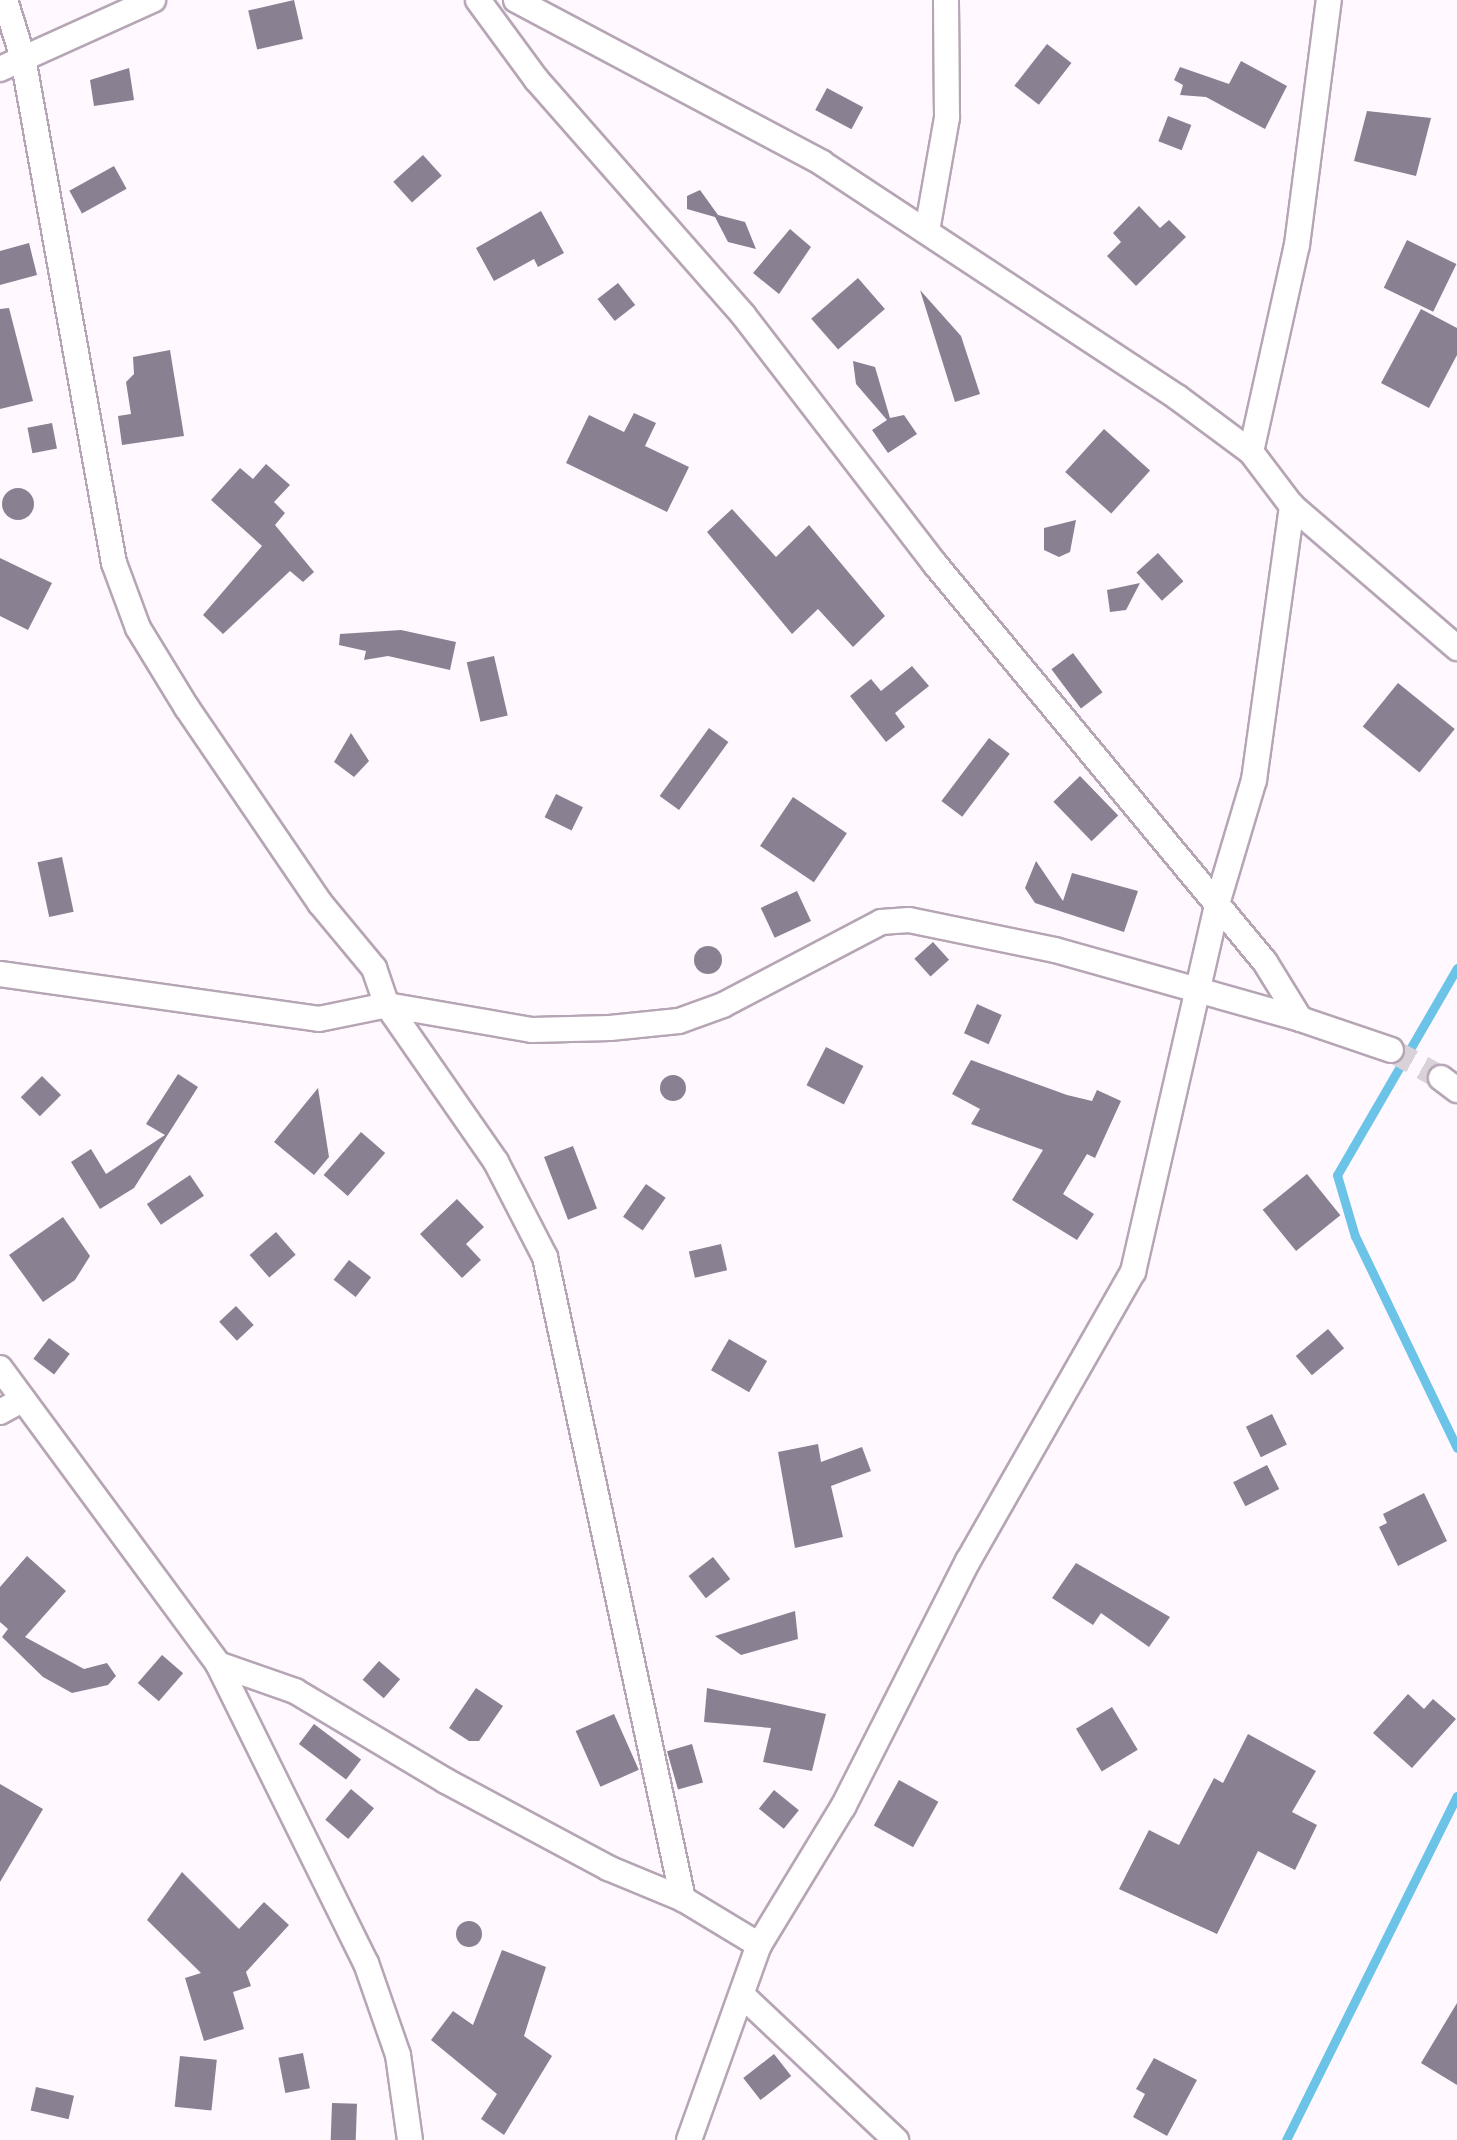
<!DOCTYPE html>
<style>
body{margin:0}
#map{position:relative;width:1457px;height:2140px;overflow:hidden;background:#fff8ff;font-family:"Golos Text",sans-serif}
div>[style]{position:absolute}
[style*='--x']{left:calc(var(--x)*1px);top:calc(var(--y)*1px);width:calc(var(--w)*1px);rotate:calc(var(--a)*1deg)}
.stream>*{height:9px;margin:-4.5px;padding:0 4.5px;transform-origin:4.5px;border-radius:4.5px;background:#6cc3e8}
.building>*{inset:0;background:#898092;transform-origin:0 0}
.round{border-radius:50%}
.street-tunnel>*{height:24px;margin-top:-12px;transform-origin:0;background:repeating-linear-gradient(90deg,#d9d2d9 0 24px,transparent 0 36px)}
.roads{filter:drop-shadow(2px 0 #b6a5b5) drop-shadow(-2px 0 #b6a5b5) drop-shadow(0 2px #b6a5b5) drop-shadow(0 -2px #b6a5b5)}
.street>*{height:24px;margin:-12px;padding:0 12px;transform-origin:12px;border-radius:12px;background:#fff}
span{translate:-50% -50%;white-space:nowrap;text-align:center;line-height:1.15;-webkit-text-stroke:8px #fff8ff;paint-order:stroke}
</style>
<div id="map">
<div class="stream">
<i style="--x:1457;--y:968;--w:239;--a:120.1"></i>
<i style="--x:1337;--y:1175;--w:64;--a:73.6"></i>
<i style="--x:1355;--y:1236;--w:235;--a:64.3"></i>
<i style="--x:1286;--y:2140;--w:384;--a:-63.6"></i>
</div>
<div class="building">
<i style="left:294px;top:0;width:40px;height:47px;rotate:77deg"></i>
<i style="left:1047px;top:44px;width:31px;height:53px;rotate:38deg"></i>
<i style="clip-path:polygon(1241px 61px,1287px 86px,1265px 129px,1206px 97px,1180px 95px,1183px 85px,1174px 80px,1180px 67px,1229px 84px)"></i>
<i style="clip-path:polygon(129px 68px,134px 100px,94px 106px,90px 80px)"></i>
<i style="left:827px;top:88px;width:41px;height:25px;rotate:28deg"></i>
<i style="clip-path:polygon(1367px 111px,1431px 118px,1416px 176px,1354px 161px)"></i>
<i style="left:1168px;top:116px;width:25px;height:27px;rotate:21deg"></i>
<i style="left:423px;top:155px;width:28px;height:40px;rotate:48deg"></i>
<i style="left:114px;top:166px;width:26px;height:51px;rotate:61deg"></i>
<i style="clip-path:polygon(700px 190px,718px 215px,745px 222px,756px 249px,728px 242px,715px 217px,687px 209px,687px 196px)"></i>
<i style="clip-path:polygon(1139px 206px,1160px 228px,1169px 220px,1186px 237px,1136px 286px,1107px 256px,1121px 242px,1113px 233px)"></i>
<i style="clip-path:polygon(541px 211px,564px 253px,538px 267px,534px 259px,494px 281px,476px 248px)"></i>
<i style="clip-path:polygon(790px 229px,811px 247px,779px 294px,753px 273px)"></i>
<i style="left:1407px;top:240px;width:55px;height:53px;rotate:26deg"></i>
<i style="clip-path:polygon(29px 243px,37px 275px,0 285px,0 251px)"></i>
<i style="left:858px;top:278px;width:41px;height:62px;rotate:49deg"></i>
<i style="left:618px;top:283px;width:28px;height:26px;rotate:52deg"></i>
<i style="clip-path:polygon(920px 290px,961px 336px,980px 394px,955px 402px)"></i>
<i style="clip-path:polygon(9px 308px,33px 401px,0 409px,0 309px)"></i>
<i style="clip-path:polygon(1421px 309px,1457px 328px,1457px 355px,1429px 408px,1381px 383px)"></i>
<i style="clip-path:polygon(170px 350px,184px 436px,122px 445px,118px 416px,131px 414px,126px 382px,134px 374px,133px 357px)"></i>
<i style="clip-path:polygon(853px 361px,875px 367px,890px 418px,904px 415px,917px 434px,888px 453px,872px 430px,887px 420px,856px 384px)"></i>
<i style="clip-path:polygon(634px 413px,656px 423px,645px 446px,689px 467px,667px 512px,566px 463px,589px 415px,624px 432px)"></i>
<i style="left:52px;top:423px;width:26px;height:25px;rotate:79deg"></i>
<i style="left:1104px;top:429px;width:62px;height:58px;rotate:42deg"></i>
<i style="clip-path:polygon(266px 464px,290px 485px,274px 502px,285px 513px,275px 525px,314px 572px,303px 582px,290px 571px,223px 634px,203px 615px,262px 546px,211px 500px,240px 468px,253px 479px)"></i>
<i class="round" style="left:2px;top:488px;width:32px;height:32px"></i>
<i style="clip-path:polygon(732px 509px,776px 557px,809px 525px,885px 616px,853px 647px,818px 609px,792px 634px,707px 532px)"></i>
<i style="clip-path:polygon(1076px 520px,1070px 552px,1059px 557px,1044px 550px,1044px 528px)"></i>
<i style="left:1158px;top:553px;width:38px;height:29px;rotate:48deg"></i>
<i style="clip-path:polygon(0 558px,52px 583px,28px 630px,0 616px)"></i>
<i style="clip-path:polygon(1140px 583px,1126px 610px,1110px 612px,1107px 590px)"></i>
<i style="clip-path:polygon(401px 630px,456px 642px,450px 670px,388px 656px,364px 660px,366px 651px,339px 645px,340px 634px)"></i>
<i style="left:1073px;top:653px;width:49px;height:27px;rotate:53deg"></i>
<i style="left:494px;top:656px;width:61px;height:28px;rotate:77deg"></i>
<i style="clip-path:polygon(912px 666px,929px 686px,895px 713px,905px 727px,886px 742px,850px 696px,871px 679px,881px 691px)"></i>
<i style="left:1398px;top:683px;width:73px;height:56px;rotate:39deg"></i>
<i style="left:709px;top:728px;width:24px;height:84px;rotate:36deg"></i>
<i style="clip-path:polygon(351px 733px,369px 761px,354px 777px,334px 762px)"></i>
<i style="left:989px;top:738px;width:26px;height:79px;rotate:37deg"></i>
<i style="left:1080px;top:776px;width:55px;height:37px;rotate:46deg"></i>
<i style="left:556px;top:794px;width:30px;height:26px;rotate:26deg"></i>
<i style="left:793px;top:797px;width:65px;height:59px;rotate:34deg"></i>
<i style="left:62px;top:857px;width:56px;height:25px;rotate:78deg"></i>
<i style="clip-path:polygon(1036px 861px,1063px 901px,1072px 873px,1138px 891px,1124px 932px,1035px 903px,1025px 888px)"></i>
<i style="left:797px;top:891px;width:33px;height:40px;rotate:65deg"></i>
<i style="left:933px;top:942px;width:24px;height:25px;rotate:48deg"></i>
<i class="round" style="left:694px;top:946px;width:28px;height:28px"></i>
<i style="left:977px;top:1004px;width:27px;height:32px;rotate:24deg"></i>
<i style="left:826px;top:1047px;width:42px;height:43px;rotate:27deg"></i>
<i style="clip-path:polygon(971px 1060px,1067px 1095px,1092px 1101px,1097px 1090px,1121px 1101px,1095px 1158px,1087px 1154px,1063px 1194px,1094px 1214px,1077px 1240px,1012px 1200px,1043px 1150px,971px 1124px,980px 1109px,952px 1094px)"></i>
<i style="clip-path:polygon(178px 1074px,198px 1087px,134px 1188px,100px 1209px,71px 1162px,91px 1149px,106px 1174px,165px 1135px,146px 1124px)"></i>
<i class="round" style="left:660px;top:1075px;width:26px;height:26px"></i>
<i style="left:42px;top:1076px;width:27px;height:30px;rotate:45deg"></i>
<i style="clip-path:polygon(318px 1088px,329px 1157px,314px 1175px,274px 1142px)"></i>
<i style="left:361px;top:1132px;width:32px;height:57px;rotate:41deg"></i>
<i style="left:573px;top:1146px;width:67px;height:31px;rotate:69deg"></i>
<i style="left:1307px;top:1174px;width:53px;height:57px;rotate:51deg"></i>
<i style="left:190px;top:1175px;width:25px;height:52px;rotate:56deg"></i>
<i style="left:646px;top:1184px;width:24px;height:40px;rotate:35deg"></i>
<i style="clip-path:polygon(457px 1199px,484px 1227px,466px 1244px,481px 1260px,462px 1278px,420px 1234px)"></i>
<i style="clip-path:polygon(63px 1217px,90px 1256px,75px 1280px,43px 1302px,9px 1255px)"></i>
<i style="left:276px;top:1232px;width:30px;height:35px;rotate:49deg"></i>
<i style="left:721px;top:1244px;width:27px;height:33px;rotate:77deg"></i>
<i style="left:349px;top:1260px;width:28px;height:25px;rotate:38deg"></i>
<i style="left:236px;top:1306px;width:26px;height:23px;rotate:47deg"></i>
<i style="left:1328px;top:1329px;width:25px;height:42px;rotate:50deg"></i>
<i style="left:49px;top:1338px;width:26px;height:26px;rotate:37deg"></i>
<i style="left:729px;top:1339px;width:44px;height:36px;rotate:30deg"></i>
<i style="left:1272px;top:1414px;width:34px;height:29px;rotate:64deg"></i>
<i style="clip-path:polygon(818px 1444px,821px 1462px,862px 1447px,871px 1471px,831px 1486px,843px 1537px,795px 1548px,778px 1452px)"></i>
<i style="left:1267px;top:1465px;width:27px;height:38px;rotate:63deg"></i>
<i style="clip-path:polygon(1424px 1493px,1447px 1541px,1398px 1566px,1379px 1527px,1387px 1523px,1383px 1514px)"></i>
<i style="clip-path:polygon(27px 1556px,66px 1591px,25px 1637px,84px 1669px,107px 1663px,116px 1676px,108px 1685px,72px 1693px,43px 1677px,2px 1637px,8px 1629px,0 1622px,0 1587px)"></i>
<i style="left:713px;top:1557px;width:28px;height:31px;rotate:52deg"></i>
<i style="clip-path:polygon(1076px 1563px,1170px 1617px,1149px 1647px,1101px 1613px,1093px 1625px,1052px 1598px)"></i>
<i style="clip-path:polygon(795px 1611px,798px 1639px,741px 1655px,715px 1636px)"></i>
<i style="left:162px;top:1655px;width:28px;height:37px;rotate:41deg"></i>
<i style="left:379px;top:1661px;width:28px;height:25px;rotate:41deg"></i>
<i style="clip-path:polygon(476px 1688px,503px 1706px,479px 1741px,469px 1741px,449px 1728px)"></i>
<i style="clip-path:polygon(707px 1688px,826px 1714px,812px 1771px,763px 1762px,771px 1728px,704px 1722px)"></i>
<i style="clip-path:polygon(1408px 1694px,1424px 1709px,1433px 1699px,1456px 1719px,1412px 1768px,1373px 1733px)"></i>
<i style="left:1112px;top:1707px;width:50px;height:42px;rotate:59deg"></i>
<i style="left:614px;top:1714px;width:61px;height:42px;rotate:66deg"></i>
<i style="left:314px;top:1724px;width:59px;height:25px;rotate:37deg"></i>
<i style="clip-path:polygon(1248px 1734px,1316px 1771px,1292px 1812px,1317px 1825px,1295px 1870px,1258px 1851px,1217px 1934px,1119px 1889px,1149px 1830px,1179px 1845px,1214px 1778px,1223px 1783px)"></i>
<i style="left:692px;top:1744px;width:40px;height:26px;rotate:74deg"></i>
<i style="left:899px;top:1780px;width:45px;height:52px;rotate:29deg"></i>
<i style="clip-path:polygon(0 1784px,43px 1809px,0 1882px)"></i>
<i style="left:351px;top:1789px;width:30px;height:40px;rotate:40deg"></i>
<i style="left:774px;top:1790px;width:32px;height:24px;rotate:39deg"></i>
<i style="clip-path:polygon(182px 1872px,239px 1929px,264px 1902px,289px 1925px,246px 1972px,251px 1986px,233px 1992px,244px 2029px,204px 2041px,185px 1978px,201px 1973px,147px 1920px)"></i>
<i class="round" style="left:456px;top:1921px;width:26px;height:26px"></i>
<i style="clip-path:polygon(502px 1950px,546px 1967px,524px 2036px,552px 2056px,504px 2135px,481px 2119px,497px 2094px,431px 2040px,453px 2011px,473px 2025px)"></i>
<i style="clip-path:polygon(1457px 2003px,1457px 2085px,1421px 2063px)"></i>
<i style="left:303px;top:2053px;width:36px;height:25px;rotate:79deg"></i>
<i style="left:774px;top:2054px;width:28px;height:39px;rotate:52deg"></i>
<i style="left:180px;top:2056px;width:37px;height:51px;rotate:6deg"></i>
<i style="clip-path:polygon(1154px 2058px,1197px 2080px,1167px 2136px,1133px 2117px,1145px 2094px,1136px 2089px)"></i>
<i style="left:36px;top:2087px;width:39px;height:24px;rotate:13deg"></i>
<i style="left:332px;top:2103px;width:25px;height:37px;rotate:2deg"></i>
</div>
<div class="street-tunnel">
<i style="--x:1391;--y:1050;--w:57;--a:29.2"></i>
</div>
<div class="roads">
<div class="street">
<i style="--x:5;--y:0;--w:61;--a:72.8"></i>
<i style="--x:23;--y:58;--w:513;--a:79.79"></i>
<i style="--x:114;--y:563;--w:69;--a:69.7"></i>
<i style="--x:138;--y:628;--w:94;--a:58.5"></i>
<i style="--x:187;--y:708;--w:236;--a:55.7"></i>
<i style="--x:320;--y:903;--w:85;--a:50.3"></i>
<i style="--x:374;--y:968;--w:39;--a:71"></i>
<i style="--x:387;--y:1005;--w:191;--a:55.2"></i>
<i style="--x:496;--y:1162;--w:107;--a:62.7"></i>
<i style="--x:545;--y:1257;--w:657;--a:77.87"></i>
<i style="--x:478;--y:0;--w:98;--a:53.7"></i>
<i style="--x:536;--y:79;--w:315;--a:48.7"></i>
<i style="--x:744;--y:316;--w:313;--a:52.4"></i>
<i style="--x:935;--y:564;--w:517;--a:50.34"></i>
<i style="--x:1265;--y:962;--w:67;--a:58.4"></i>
<i style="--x:1300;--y:1019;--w:96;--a:18.8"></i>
<i style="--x:516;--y:0;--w:347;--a:28"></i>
<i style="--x:822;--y:163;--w:425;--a:33.4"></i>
<i style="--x:1177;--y:397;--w:92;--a:36.6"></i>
<i style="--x:1251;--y:452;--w:68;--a:52.8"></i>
<i style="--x:1292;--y:506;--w:218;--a:40.7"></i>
<i style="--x:0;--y:69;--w:168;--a:-24.3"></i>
<i style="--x:927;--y:231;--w:116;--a:-80"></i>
<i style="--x:947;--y:117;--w:117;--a:-90.5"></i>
<i style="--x:1251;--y:452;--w:212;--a:-77.5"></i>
<i style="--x:1297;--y:245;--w:247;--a:-82.6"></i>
<i style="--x:0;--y:974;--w:322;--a:8"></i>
<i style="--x:319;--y:1019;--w:69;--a:-11.6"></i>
<i style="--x:387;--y:1005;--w:147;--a:9.8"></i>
<i style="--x:532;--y:1030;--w:78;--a:-1.5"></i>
<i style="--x:610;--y:1028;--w:69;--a:-5.8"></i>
<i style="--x:679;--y:1021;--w:47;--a:-20"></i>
<i style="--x:723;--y:1005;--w:178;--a:-27.7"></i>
<i style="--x:881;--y:922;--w:28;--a:-4"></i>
<i style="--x:909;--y:920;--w:149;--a:11.6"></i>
<i style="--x:1055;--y:950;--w:255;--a:15.7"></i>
<i style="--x:1441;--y:1078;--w:20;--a:37"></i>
<i style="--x:0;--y:1368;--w:368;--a:53.6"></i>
<i style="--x:218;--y:1664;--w:334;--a:63.7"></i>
<i style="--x:366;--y:1963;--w:97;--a:70.8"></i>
<i style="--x:398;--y:2055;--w:86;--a:82"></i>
<i style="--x:0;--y:1412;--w:26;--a:-29"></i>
<i style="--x:218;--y:1664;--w:82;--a:19.3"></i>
<i style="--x:295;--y:1691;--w:176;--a:30.8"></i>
<i style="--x:446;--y:1781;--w:184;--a:28.2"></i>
<i style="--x:608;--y:1868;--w:81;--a:22.5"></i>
<i style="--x:683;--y:1899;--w:89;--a:31.2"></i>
<i style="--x:742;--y:1995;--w:212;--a:43.3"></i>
<i style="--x:689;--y:2140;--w:207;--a:-70.3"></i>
<i style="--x:759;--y:1945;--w:162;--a:-58.7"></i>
<i style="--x:843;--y:1807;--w:276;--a:-63.1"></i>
<i style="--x:968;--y:1561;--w:333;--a:-60.3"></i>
<i style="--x:1133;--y:1272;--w:377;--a:-77.1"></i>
<i style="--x:1217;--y:904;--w:129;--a:-73.4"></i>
<i style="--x:1254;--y:780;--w:277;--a:-82.1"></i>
</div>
</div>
</div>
